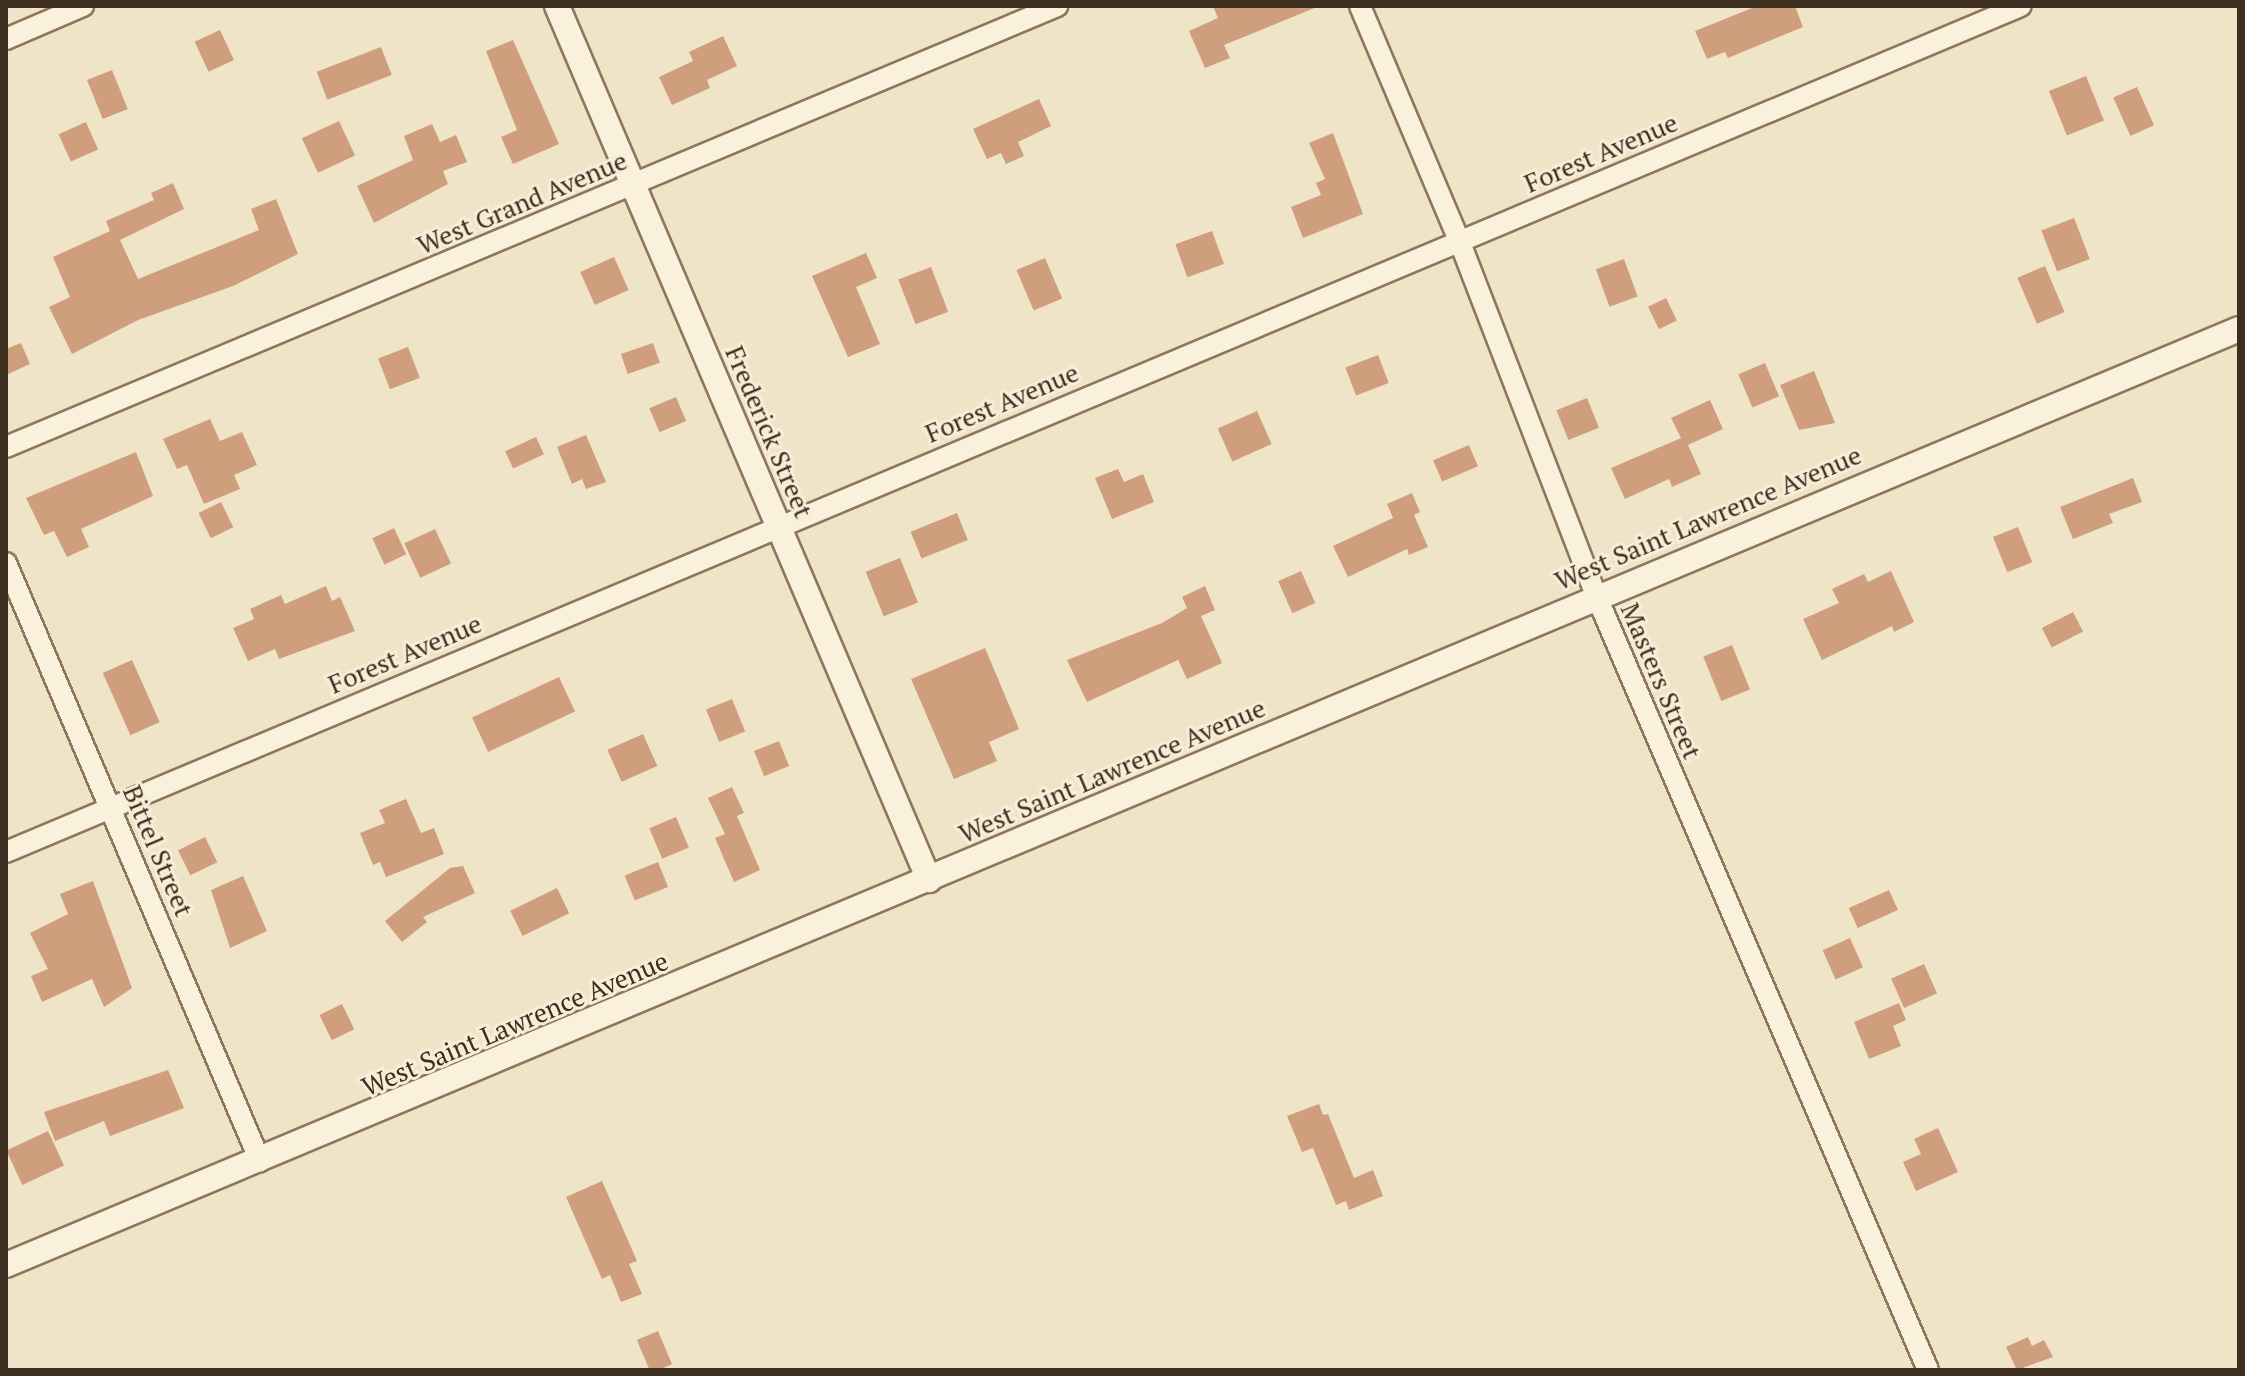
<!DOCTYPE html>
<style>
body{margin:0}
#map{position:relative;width:2245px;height:1376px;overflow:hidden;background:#f0e4c8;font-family:"PT Serif",serif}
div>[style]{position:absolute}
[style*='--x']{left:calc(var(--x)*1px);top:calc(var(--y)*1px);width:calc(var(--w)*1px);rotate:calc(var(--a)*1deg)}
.building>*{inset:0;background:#cf9f7d;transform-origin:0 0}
.roads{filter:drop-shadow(2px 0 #8d765c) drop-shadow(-2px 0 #8d765c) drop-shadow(0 2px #8d765c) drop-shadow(0 -2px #8d765c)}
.minor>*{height:20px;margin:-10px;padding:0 10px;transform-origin:10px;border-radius:10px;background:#faf1dc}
.tertiary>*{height:24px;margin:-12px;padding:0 12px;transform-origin:12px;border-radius:12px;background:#faf1dc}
span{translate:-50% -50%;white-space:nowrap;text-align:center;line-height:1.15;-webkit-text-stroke:6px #f7eed8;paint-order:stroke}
.street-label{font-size:26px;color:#3d2e20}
.frame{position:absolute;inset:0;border:8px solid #3d2e20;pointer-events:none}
</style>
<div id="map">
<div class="building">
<i style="clip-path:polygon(1213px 6px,1317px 6px,1317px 7px,1224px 45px,1230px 58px,1205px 68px,1189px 31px,1218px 18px)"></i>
<i style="clip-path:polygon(1757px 6px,1795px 6px,1803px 27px,1728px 58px,1725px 52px,1707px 59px,1695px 31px)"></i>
<i style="left:220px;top:30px;width:33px;height:28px;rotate:65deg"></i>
<i style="clip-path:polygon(723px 36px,737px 66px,707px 80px,710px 88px,672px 105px,659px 77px,693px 61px,689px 52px)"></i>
<i style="clip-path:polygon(513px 40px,559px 144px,513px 164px,501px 137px,517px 130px,486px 51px)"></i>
<i style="left:381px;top:47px;width:30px;height:69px;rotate:69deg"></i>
<i style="left:112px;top:70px;width:42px;height:27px;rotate:68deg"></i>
<i style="left:2086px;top:76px;width:48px;height:40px;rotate:68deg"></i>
<i style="left:2137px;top:87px;width:42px;height:26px;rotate:66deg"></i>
<i style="clip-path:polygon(1039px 99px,1051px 126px,1018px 142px,1024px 156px,1006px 164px,1001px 153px,987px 159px,973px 129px)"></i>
<i style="left:339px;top:121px;width:38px;height:41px;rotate:65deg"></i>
<i style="left:86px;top:122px;width:30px;height:30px;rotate:66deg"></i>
<i style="clip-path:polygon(432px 124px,440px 142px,456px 135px,467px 162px,443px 171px,448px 184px,374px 223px,357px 186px,413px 160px,404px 136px)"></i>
<i style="clip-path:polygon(1333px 133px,1363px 214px,1303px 238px,1291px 207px,1321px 195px,1316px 183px,1325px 179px,1309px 143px)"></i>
<i style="clip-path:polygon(173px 183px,184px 209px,120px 240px,138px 279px,259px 230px,251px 209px,276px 199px,298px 254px,233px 286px,138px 320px,72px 354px,49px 307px,70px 297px,53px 257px,110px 231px,106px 221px,154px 200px,151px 193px)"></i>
<i style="left:2074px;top:218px;width:44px;height:35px;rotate:69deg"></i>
<i style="left:1212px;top:231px;width:35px;height:39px;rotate:70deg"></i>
<i style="clip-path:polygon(866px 253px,877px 278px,856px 287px,880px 344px,848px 357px,812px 276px)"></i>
<i style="left:614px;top:257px;width:36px;height:37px;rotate:66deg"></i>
<i style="left:1045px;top:258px;width:44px;height:31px;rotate:67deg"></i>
<i style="left:1624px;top:259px;width:40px;height:30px;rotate:70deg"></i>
<i style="left:2045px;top:266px;width:50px;height:30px;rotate:67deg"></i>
<i style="left:931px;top:267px;width:48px;height:35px;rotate:69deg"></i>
<i style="left:1666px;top:298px;width:25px;height:20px;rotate:64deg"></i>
<i style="clip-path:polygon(21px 343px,30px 364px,6px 375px,6px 349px)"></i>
<i style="left:653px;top:343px;width:21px;height:34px;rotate:71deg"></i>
<i style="left:408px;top:347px;width:33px;height:32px;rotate:69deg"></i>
<i style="left:1378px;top:355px;width:30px;height:35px;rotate:69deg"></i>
<i style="left:1765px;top:363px;width:36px;height:29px;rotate:67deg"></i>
<i style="clip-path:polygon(1814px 371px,1835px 423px,1799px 430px,1780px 385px)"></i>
<i style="left:676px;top:397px;width:26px;height:29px;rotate:67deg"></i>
<i style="left:1587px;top:398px;width:32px;height:33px;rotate:68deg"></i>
<i style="clip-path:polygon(1710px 400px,1723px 429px,1688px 445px,1701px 474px,1672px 487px,1669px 479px,1625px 499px,1611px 468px,1681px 438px,1671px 418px)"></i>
<i style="left:1257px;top:411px;width:36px;height:43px;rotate:66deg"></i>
<i style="clip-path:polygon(210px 419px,220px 441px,242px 432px,257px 465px,234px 475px,240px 489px,204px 504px,187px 465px,177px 469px,163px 439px)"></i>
<i style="clip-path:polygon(586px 435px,606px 482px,586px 489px,582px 479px,572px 484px,557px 447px)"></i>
<i style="left:536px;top:437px;width:19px;height:34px;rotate:65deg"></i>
<i style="left:1469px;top:445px;width:23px;height:39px;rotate:67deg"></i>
<i style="clip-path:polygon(136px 452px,153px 496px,81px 529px,89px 547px,67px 557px,54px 531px,44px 535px,26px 498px)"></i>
<i style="clip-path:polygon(1118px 469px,1124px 482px,1143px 474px,1154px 502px,1112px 519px,1095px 478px)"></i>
<i style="clip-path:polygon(2133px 478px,2142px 502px,2109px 514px,2113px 523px,2073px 539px,2060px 507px)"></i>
<i style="clip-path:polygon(1412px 493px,1420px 512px,1414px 515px,1428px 547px,1409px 555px,1407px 549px,1348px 577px,1333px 546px,1393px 518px,1387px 504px)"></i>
<i style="left:221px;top:502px;width:28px;height:25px;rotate:64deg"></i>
<i style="left:957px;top:513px;width:29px;height:50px;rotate:68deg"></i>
<i style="left:2018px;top:527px;width:38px;height:27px;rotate:68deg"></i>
<i style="left:394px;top:528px;width:29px;height:24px;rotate:65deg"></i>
<i style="left:435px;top:529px;width:38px;height:34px;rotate:65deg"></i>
<i style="left:900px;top:558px;width:48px;height:37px;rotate:68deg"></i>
<i style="left:1301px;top:571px;width:35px;height:25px;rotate:66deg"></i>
<i style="clip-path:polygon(1891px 571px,1914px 622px,1894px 632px,1892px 626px,1822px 660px,1803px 619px,1839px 603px,1832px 589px,1864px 574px,1868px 582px)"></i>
<i style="clip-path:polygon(326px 586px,332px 601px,340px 597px,355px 631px,279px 659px,275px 649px,248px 661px,233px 628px,254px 619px,250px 609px,281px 595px,285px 604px)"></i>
<i style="clip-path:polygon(1205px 586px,1215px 610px,1201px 616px,1222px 663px,1187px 679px,1178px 660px,1087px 702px,1067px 660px,1162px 623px,1187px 608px,1182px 597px)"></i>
<i style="left:2073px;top:612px;width:22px;height:35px;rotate:63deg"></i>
<i style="left:1732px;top:645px;width:48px;height:31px;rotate:68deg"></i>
<i style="clip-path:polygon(985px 648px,1019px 729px,989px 742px,997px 761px,954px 779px,911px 679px)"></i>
<i style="left:132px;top:660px;width:68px;height:32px;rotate:66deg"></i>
<i style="left:559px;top:677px;width:38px;height:96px;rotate:65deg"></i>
<i style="left:732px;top:699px;width:35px;height:28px;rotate:68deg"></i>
<i style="left:643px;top:734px;width:35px;height:39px;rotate:66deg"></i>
<i style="left:779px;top:741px;width:27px;height:27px;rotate:68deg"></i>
<i style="clip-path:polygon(732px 787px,744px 813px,737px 816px,760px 870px,734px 882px,715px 838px,725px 834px,708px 798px)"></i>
<i style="clip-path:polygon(406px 799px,421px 833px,434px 828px,444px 854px,386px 877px,380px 862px,373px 865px,360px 833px,385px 823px,379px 810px)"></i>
<i style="left:676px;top:817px;width:33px;height:29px;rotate:67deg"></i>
<i style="left:205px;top:837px;width:28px;height:30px;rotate:64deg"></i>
<i style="left:658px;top:862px;width:27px;height:36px;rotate:68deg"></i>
<i style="clip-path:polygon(463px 866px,475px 893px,423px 917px,427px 922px,402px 942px,385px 921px,450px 868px)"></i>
<i style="clip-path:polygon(243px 876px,267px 931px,230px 948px,211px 890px)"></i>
<i style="clip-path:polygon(93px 881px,132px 988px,104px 1007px,92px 979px,42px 1002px,31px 976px,48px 969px,30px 933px,68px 914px,60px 894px)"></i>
<i style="left:557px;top:888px;width:28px;height:52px;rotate:64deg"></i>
<i style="left:1889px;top:890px;width:22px;height:44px;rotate:66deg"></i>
<i style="left:1850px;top:938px;width:32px;height:30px;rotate:66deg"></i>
<i style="left:1924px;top:964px;width:32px;height:36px;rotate:66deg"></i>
<i style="clip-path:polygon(1899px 1003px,1906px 1020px,1893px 1026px,1901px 1046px,1869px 1059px,1854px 1022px)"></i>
<i style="left:342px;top:1004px;width:28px;height:25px;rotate:64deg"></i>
<i style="clip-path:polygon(168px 1070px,184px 1108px,110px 1136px,104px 1121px,55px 1141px,44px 1112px)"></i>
<i style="clip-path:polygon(1319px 1104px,1323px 1115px,1328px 1114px,1354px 1178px,1373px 1170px,1383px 1196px,1349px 1210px,1346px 1201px,1336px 1205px,1313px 1148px,1302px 1152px,1287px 1116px)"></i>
<i style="clip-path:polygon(1938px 1128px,1958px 1172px,1916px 1191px,1903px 1162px,1921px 1154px,1914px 1139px)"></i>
<i style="left:48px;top:1131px;width:38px;height:46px;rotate:65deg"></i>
<i style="clip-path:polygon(602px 1181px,637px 1261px,629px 1264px,642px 1294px,621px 1302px,610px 1275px,602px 1279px,566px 1197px)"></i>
<i style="left:658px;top:1331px;width:36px;height:23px;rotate:67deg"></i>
<i style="clip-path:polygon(2028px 1337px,2032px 1346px,2044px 1340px,2053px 1357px,2017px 1370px,2006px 1347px)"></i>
</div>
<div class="roads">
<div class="minor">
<i style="--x:1360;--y:6;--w:254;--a:67.1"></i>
<i style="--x:1459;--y:240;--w:381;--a:68.9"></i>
<i style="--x:1596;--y:595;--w:843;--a:66.81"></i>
<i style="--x:6;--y:39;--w:84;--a:-23.2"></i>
<i style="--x:6;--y:447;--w:1140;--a:-22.76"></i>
<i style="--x:6;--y:563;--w:650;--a:66.99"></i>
<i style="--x:6;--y:852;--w:2185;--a:-22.78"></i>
</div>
<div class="tertiary">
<i style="--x:557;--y:6;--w:950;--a:66.94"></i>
<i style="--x:6;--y:1265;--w:2421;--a:-22.74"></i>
</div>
</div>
<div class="street-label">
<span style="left:1601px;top:153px;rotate:-23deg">Forest Avenue</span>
<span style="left:522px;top:203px;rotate:-23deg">West Grand Avenue</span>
<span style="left:1002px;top:403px;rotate:-23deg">Forest Avenue</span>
<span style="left:769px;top:432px;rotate:67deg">Frederick Street</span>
<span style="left:1708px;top:518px;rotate:-23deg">West Saint Lawrence Avenue</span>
<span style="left:405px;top:654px;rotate:-23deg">Forest Avenue</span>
<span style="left:1661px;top:681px;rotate:67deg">Masters Street</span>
<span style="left:1112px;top:771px;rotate:-23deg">West Saint Lawrence Avenue</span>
<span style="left:158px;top:851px;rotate:67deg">Bittel Street</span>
<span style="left:515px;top:1024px;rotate:-23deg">West Saint Lawrence Avenue</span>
</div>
<div class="frame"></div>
</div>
